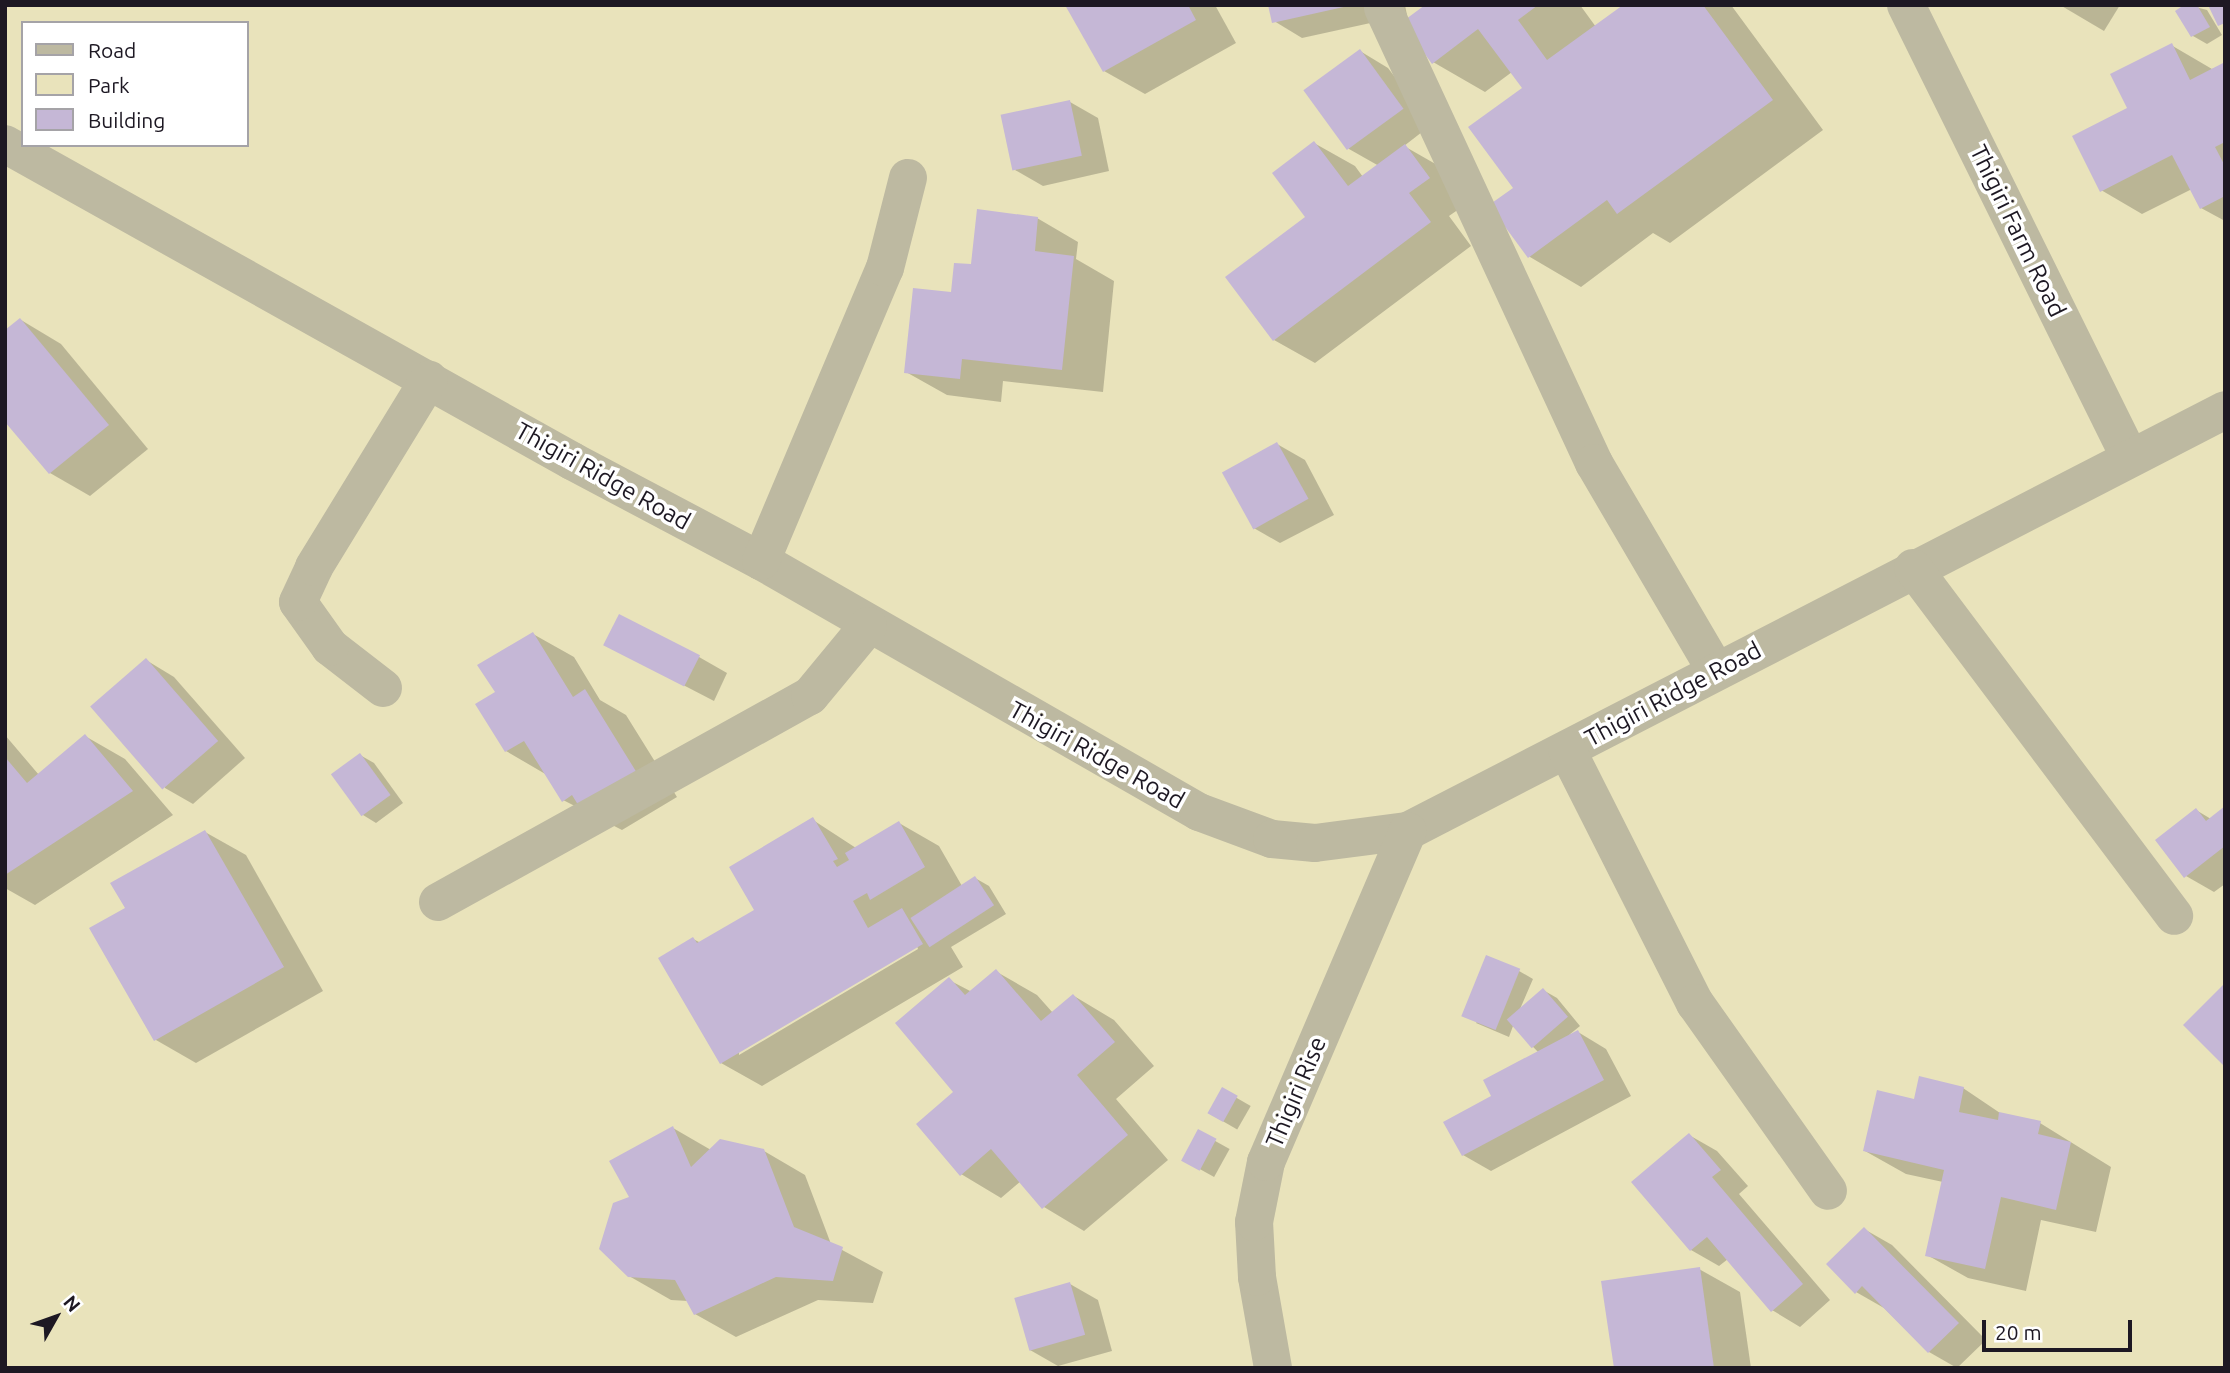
<!DOCTYPE html>
<style>
body{margin:0}
#map{position:relative;width:2230px;height:1373px;overflow:hidden;background:#f6f1fe;font-family:Ubuntu,sans-serif}
div>[style]{position:absolute}
[style*='--x']{left:calc(var(--x)*1px);top:calc(var(--y)*1px);width:calc(var(--w)*1px);rotate:calc(var(--a)*1deg)}
.green>*{inset:0;background:#e9e3bb}
.shadow>*{inset:0;background:#0003;transform-origin:0 0}
.building>*{inset:0;background:#c5b7d6;transform-origin:0 0}
.minor>*{height:38px;margin:-19px;padding:0 19px;transform-origin:19px;border-radius:19px;background:#bdb9a1}
span{translate:-50% -50%;white-space:nowrap;text-align:center;line-height:1.15;-webkit-text-stroke:7px #fff;paint-order:stroke}
.street-label{font-size:24px;color:#1d1823}
.frame{position:absolute;inset:0;border:7px solid #1d1823;pointer-events:none}
.legend{position:absolute;left:21px;top:21px;width:228px;height:126px;box-sizing:border-box;background:#fff;border:2px solid #a5a3a7;margin:0;padding:9px 12px;list-style:none;font-size:21px;color:#1d1823}
.legend li{display:flex;align-items:center;gap:14px;height:35px}
.legend b{width:35px;border:2px solid #a5a3a7}
.north{position:absolute;left:21px;top:1282px;width:70px;height:70px;-webkit-text-stroke:5px #fff;paint-order:stroke;rotate:50deg;font-size:19px;font-weight:700;line-height:28px;text-align:center;color:#1d1823}
.north::after{content:'';display:block;margin:auto;width:24px;height:32px;background:#1d1823;clip-path:polygon(50% 0,100% 100%,50% 72%,0 100%)}
.scale{position:absolute;left:1982px;top:1320px;width:150px;height:32px;box-sizing:border-box;border:4px solid #1d1823;border-top:0;padding-left:9px;font-size:21px;line-height:24px;white-space:nowrap;color:#1d1823;-webkit-text-stroke:5px #fff;paint-order:stroke}
</style>
<div id="map">
<div class="green">
<i style="clip-path:polygon(evenodd,5px 5px,2225px 5px,2225px 1368px,5px 1368px,5px 5px,23px 23px,247px 23px,247px 145px,23px 145px,23px 23px)"></i>
</div>
<div class="shadow">
<i style="clip-path:polygon(1067px 5px,1215px 5px,1236px 43px,1145px 94px,1104px 71px)"></i>
<i style="clip-path:polygon(1270px 5px,1405px 5px,1407px 15px,1302px 38px,1274px 21px)"></i>
<i style="clip-path:polygon(1428px 5px,1580px 5px,1596px 27px,1625px 5px,1731px 5px,1823px 130px,1670px 243px,1653px 233px,1581px 287px,1530px 257px,1492px 206px,1515px 188px,1525px 89px,1512px 72px,1485px 92px,1433px 62px)"></i>
<i style="clip-path:polygon(2060px 5px,2120px 5px,2104px 31px)"></i>
<i style="clip-path:polygon(2188px 5px,2207px 10px,2222px 35px,2207px 44px,2193px 36px,2178px 11px)"></i>
<i style="clip-path:polygon(2171px 45px,2212px 69px,2225px 64px,2225px 221px,2201px 208px,2192px 189px,2142px 214px,2101px 190px)"></i>
<i style="clip-path:polygon(1360px 51px,1388px 68px,1431px 125px,1404px 146px,1446px 170px,1469px 202px,1449px 216px,1471px 246px,1315px 363px,1274px 340px,1308px 217px,1314px 143px,1355px 166px,1363px 177px,1379px 166px,1349px 149px,1306px 91px)"></i>
<i style="clip-path:polygon(1070px 102px,1098px 118px,1109px 171px,1043px 186px,1015px 170px)"></i>
<i style="clip-path:polygon(1037px 218px,1078px 242px,1076px 259px,1114px 281px,1103px 392px,1003px 381px,1001px 402px,947px 395px,906px 372px,953px 294px)"></i>
<i style="clip-path:polygon(21px 320px,61px 344px,148px 449px,90px 496px,50px 473px)"></i>
<i style="clip-path:polygon(1277px 444px,1305px 460px,1334px 515px,1280px 543px,1252px 527px)"></i>
<i style="clip-path:polygon(533px 634px,574px 657px,600px 700px,626px 715px,677px 797px,622px 830px,563px 800px,547px 775px,506px 751px,497px 693px)"></i>
<i style="clip-path:polygon(606px 645px,699px 657px,727px 673px,714px 701px)"></i>
<i style="clip-path:polygon(146px 660px,174px 677px,245px 758px,193px 804px,165px 788px)"></i>
<i style="clip-path:polygon(5px 735px,39px 775px,85px 736px,125px 759px,173px 815px,35px 905px,5px 888px)"></i>
<i style="clip-path:polygon(360px 755px,374px 763px,403px 803px,376px 823px,363px 815px)"></i>
<i style="clip-path:polygon(2225px 808px,2225px 884px,2214px 892px,2186px 876px,2196px 810px,2211px 819px)"></i>
<i style="clip-path:polygon(evenodd,813px 820px,856px 848px,899px 823px,939px 846px,962px 886px,975px 878px,989px 886px,1006px 914px,951px 947px,963px 967px,762px 1086px,721px 1063px,693px 939px,701px 943px,756px 910px,813px 820px,917px 946px,918px 949px,739px 1055px,739px 1051px,917px 946px)"></i>
<i style="clip-path:polygon(205px 832px,246px 855px,323px 991px,196px 1063px,156px 1040px,127px 909px)"></i>
<i style="clip-path:polygon(1519px 971px,1533px 979px,1520px 1009px,1543px 990px,1557px 998px,1580px 1026px,1569px 1035px,1578px 1032px,1606px 1049px,1631px 1096px,1491px 1171px,1463px 1155px,1493px 1096px,1539px 1053px,1513px 1026px,1509px 1037px,1476px 1023px)"></i>
<i style="clip-path:polygon(997px 972px,1037px 995px,1053px 1013px,1074px 996px,1114px 1020px,1154px 1066px,1116px 1099px,1168px 1160px,1084px 1231px,1044px 1207px,1021px 1181px,1001px 1198px,961px 1174px,949px 980px,972px 992px)"></i>
<i style="clip-path:polygon(1963px 1088px,2003px 1115px,2040px 1123px,2111px 1167px,2096px 1232px,2041px 1220px,2026px 1291px,1968px 1278px,1927px 1255px,1943px 1182px,1906px 1174px,1865px 1151px,1916px 1101px)"></i>
<i style="left:1223px;top:1090px;width:32px;height:27px;rotate:30deg"></i>
<i style="clip-path:polygon(673px 1128px,711px 1150px,764px 1151px,805px 1175px,831px 1244px,883px 1272px,873px 1303px,818px 1300px,736px 1337px,695px 1314px,688px 1301px,671px 1300px,629px 1276px,632px 1198px)"></i>
<i style="left:1199px;top:1132px;width:35px;height:32px;rotate:29deg"></i>
<i style="clip-path:polygon(1689px 1135px,1717px 1151px,1748px 1186px,1739px 1194px,1830px 1300px,1800px 1327px,1772px 1310px,1728px 1259px,1719px 1266px,1691px 1250px)"></i>
<i style="clip-path:polygon(1864px 1229px,1892px 1245px,1986px 1340px,1957px 1368px,1929px 1352px,1884px 1308px,1856px 1292px)"></i>
<i style="clip-path:polygon(1699px 1269px,1740px 1292px,1751px 1368px,1616px 1368px)"></i>
<i style="clip-path:polygon(1070px 1284px,1098px 1300px,1112px 1351px,1058px 1366px,1030px 1350px)"></i>
</div>
<div class="building">
<i style="clip-path:polygon(1065px 5px,1188px 5px,1196px 20px,1103px 72px)"></i>
<i style="clip-path:polygon(1268px 5px,1348px 5px,1348px 6px,1272px 23px)"></i>
<i style="clip-path:polygon(1425px 5px,1538px 5px,1518px 20px,1547px 60px,1623px 5px,1703px 5px,1773px 100px,1617px 214px,1607px 200px,1528px 258px,1489px 205px,1513px 188px,1468px 127px,1522px 88px,1478px 29px,1432px 64px,1402px 22px)"></i>
<i style="clip-path:polygon(2184px 5px,2197px 5px,2210px 27px,2191px 37px,2175px 11px)"></i>
<i style="clip-path:polygon(2208px 5px,2225px 5px,2225px 23px,2218px 26px)"></i>
<i style="clip-path:polygon(2172px 43px,2190px 80px,2225px 62px,2225px 142px,2215px 147px,2225px 166px,2225px 196px,2200px 209px,2172px 155px,2100px 192px,2072px 136px,2127px 108px,2110px 74px)"></i>
<i style="left:1360px;top:49px;width:74px;height:70px;rotate:54deg"></i>
<i style="left:1070px;top:100px;width:57px;height:71px;rotate:78deg"></i>
<i style="clip-path:polygon(1314px 141px,1348px 186px,1405px 144px,1430px 178px,1409px 193px,1431px 222px,1273px 341px,1225px 277px,1305px 217px,1272px 173px)"></i>
<i style="clip-path:polygon(977px 209px,1038px 217px,1035px 251px,1074px 256px,1062px 370px,962px 359px,960px 379px,904px 373px,913px 288px,951px 292px,954px 263px,971px 264px)"></i>
<i style="clip-path:polygon(20px 318px,109px 425px,49px 474px,5px 422px,5px 330px)"></i>
<i style="left:1277px;top:442px;width:65px;height:63px;rotate:61deg"></i>
<i style="left:619px;top:614px;width:91px;height:35px;rotate:27deg"></i>
<i style="clip-path:polygon(533px 632px,573px 697px,585px 689px,637px 773px,580px 808px,572px 795px,562px 802px,524px 741px,505px 752px,475px 704px,495px 692px,477px 665px)"></i>
<i style="left:146px;top:658px;width:110px;height:74px;rotate:49deg"></i>
<i style="clip-path:polygon(85px 734px,133px 791px,5px 875px,5px 757px,27px 783px)"></i>
<i style="left:360px;top:753px;width:52px;height:36px;rotate:54deg"></i>
<i style="clip-path:polygon(2225px 806px,2225px 846px,2184px 878px,2155px 840px,2196px 808px,2206px 821px)"></i>
<i style="clip-path:polygon(813px 817px,838px 859px,833px 861px,837px 867px,849px 860px,845px 853px,899px 821px,925px 867px,870px 900px,867px 893px,853px 901px,868px 928px,902px 908px,923px 944px,720px 1064px,658px 958px,693px 937px,697px 943px,754px 910px,729px 867px)"></i>
<i style="clip-path:polygon(205px 830px,284px 967px,154px 1041px,89px 928px,125px 908px,110px 883px)"></i>
<i style="left:975px;top:876px;width:35px;height:77px;rotate:57deg"></i>
<i style="left:1486px;top:955px;width:37px;height:66px;rotate:22deg"></i>
<i style="clip-path:polygon(996px 969px,1041px 1021px,1073px 994px,1115px 1042px,1077px 1075px,1128px 1135px,1042px 1209px,991px 1149px,960px 1176px,916px 1124px,953px 1092px,895px 1023px,949px 977px,965px 995px)"></i>
<i style="clip-path:polygon(2225px 983px,2225px 1067px,2183px 1025px)"></i>
<i style="left:1543px;top:988px;width:38px;height:48px;rotate:49deg"></i>
<i style="clip-path:polygon(1578px 1030px,1604px 1080px,1462px 1156px,1443px 1122px,1491px 1096px,1483px 1080px)"></i>
<i style="clip-path:polygon(1919px 1076px,1964px 1087px,1959px 1112px,1998px 1120px,1999px 1112px,2041px 1121px,2038px 1134px,2071px 1142px,2056px 1210px,2001px 1197px,1985px 1269px,1925px 1256px,1944px 1170px,1863px 1151px,1877px 1090px,1914px 1099px)"></i>
<i style="left:1222px;top:1087px;width:18px;height:30px;rotate:29deg"></i>
<i style="clip-path:polygon(673px 1126px,691px 1167px,720px 1139px,764px 1149px,794px 1227px,843px 1247px,833px 1281px,776px 1277px,694px 1315px,675px 1280px,628px 1277px,599px 1249px,613px 1203px,629px 1197px,609px 1161px)"></i>
<i style="left:1198px;top:1129px;width:21px;height:36px;rotate:28deg"></i>
<i style="clip-path:polygon(1689px 1133px,1721px 1170px,1712px 1177px,1803px 1284px,1771px 1312px,1707px 1237px,1690px 1251px,1631px 1182px)"></i>
<i style="clip-path:polygon(1864px 1227px,1959px 1323px,1928px 1353px,1862px 1286px,1855px 1294px,1826px 1264px)"></i>
<i style="clip-path:polygon(1700px 1267px,1714px 1368px,1614px 1368px,1601px 1281px)"></i>
<i style="left:1070px;top:1282px;width:55px;height:58px;rotate:74deg"></i>
</div>
<div class="minor">
<i style="--x:1906;--y:5;--w:505;--a:63.69"></i>
<i style="--x:1383;--y:8;--w:502;--a:65.12"></i>
<i style="--x:1594;--y:463;--w:241;--a:59.6"></i>
<i style="--x:5;--y:144;--w:650;--a:29.21"></i>
<i style="--x:572;--y:461;--w:214;--a:27.9"></i>
<i style="--x:761;--y:561;--w:505;--a:29.82"></i>
<i style="--x:1199;--y:812;--w:78;--a:20.3"></i>
<i style="--x:1272;--y:839;--w:43;--a:5.3"></i>
<i style="--x:1315;--y:843;--w:94;--a:-7.4"></i>
<i style="--x:1408;--y:831;--w:919;--a:-27.26"></i>
<i style="--x:761;--y:561;--w:318;--a:-67.1"></i>
<i style="--x:885;--y:268;--w:93;--a:-75.7"></i>
<i style="--x:1913;--y:568;--w:435;--a:53.1"></i>
<i style="--x:383;--y:688;--w:67;--a:-142.3"></i>
<i style="--x:330;--y:647;--w:55;--a:-125.4"></i>
<i style="--x:298;--y:602;--w:38;--a:-65"></i>
<i style="--x:314;--y:567;--w:220;--a:-58.5"></i>
<i style="--x:1567;--y:750;--w:284;--a:63.2"></i>
<i style="--x:1695;--y:1003;--w:230;--a:54.7"></i>
<i style="--x:438;--y:902;--w:425;--a:-29"></i>
<i style="--x:810;--y:696;--w:91;--a:-50.4"></i>
<i style="--x:1273;--y:1368;--w:92;--a:-100"></i>
<i style="--x:1257;--y:1277;--w:55;--a:-93.1"></i>
<i style="--x:1254;--y:1222;--w:61;--a:-78.7"></i>
<i style="--x:1266;--y:1162;--w:360;--a:-66.8"></i>
</div>
<div class="street-label">
<span style="left:2018px;top:231px;rotate:64deg">Thigiri Farm Road</span>
<span style="left:603px;top:476px;rotate:29deg">Thigiri Ridge Road</span>
<span style="left:1673px;top:694px;rotate:-28deg">Thigiri Ridge Road</span>
<span style="left:1097px;top:755px;rotate:29deg">Thigiri Ridge Road</span>
<span style="left:1296px;top:1092px;rotate:-67deg">Thigiri Rise</span>
</div>
<div class="frame"></div>
<ul class="legend">
<li><b style="height:9px;background:#bdb9a1"></b>Road</li>
<li><b style="height:19px;background:#e9e3bb"></b>Park</li>
<li><b style="height:19px;background:#c5b7d6"></b>Building</li>
</ul>
<div class="north">N</div>
<div class="scale">20 m</div>
</div>
